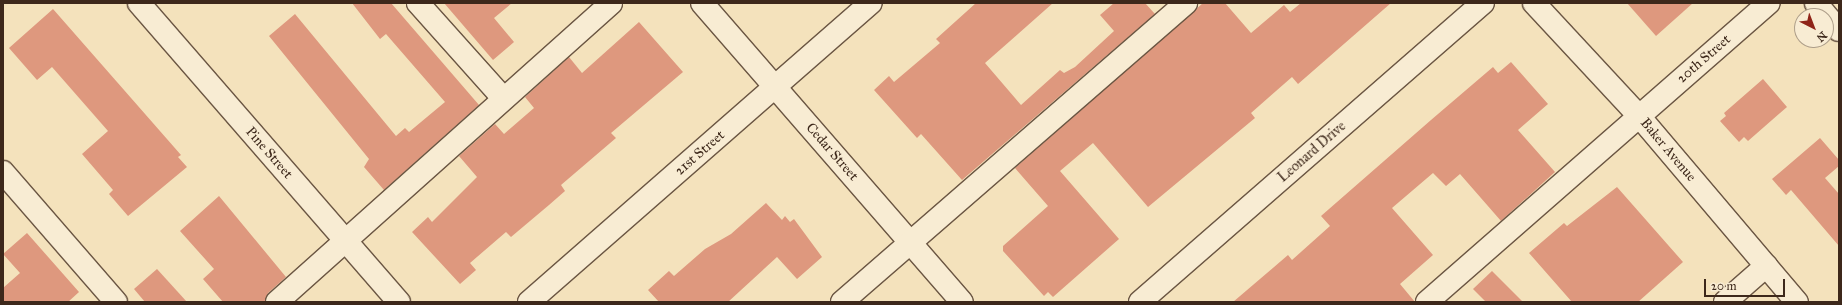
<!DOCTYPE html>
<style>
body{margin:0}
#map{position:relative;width:1842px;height:305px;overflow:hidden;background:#f4e2bc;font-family:"IM FELL Great Primer",serif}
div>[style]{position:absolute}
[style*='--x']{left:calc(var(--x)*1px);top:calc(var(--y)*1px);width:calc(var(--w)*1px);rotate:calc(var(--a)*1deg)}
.building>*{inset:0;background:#de987e}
.roads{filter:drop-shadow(1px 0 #6b5643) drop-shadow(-1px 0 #6b5643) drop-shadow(0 1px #6b5643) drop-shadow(0 -1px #6b5643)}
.minor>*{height:22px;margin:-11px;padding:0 11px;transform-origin:11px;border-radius:11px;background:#f8ecd3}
span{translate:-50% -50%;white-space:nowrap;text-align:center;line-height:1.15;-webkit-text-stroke:4px #f8ecd3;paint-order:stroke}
.street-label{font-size:14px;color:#3d281b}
.frame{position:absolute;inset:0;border:4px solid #3d281b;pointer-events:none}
.north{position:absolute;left:1794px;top:8px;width:40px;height:40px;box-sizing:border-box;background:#f8ecd3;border:1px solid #ad9e89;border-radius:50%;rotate:138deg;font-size:11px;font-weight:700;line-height:16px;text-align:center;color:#3d281b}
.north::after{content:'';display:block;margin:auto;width:14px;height:18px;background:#8f2418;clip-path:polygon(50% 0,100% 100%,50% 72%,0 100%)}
.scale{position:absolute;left:1704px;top:279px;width:81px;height:18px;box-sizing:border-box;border:2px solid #3d281b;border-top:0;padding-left:5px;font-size:12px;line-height:14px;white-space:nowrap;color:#3d281b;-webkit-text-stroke:3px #f8ecd3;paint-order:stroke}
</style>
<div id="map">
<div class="building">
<i style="clip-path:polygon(352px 3px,391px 3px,479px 105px,384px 190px,364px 167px,369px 159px,269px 36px,295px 14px,396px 136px,405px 128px,409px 132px,445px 102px,386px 34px,380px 39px)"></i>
<i style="clip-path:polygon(444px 3px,512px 3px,494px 18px,514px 42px,493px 60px)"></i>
<i style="clip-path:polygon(976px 3px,1053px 3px,985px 63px,1021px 105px,1060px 70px,1064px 73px,1075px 67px,1114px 31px,1100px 15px,1114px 3px,1145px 3px,1155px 14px,962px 180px,921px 134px,917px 138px,874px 90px,889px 76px,894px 82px,940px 43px,936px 39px)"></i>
<i style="clip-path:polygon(1203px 3px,1225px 3px,1251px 33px,1284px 5px,1290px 12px,1301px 3px,1391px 3px,1298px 84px,1292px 77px,1251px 113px,1255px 118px,1148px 207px,1093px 143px,1060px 171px,1119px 239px,1053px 297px,1048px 292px,1044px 296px,1003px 251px,1003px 246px,1048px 206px,1015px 168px)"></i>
<i style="clip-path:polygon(1627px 3px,1693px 3px,1656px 36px)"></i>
<i style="clip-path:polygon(53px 9px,181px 155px,178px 157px,187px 167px,128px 216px,109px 194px,113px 190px,82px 154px,108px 131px,52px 67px,37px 80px,9px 48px)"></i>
<i style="clip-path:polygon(639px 22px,683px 72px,611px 133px,616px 138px,561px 185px,565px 191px,549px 205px,511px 237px,506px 232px,470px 263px,476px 270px,460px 284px,412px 232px,428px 217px,432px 222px,477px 177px,459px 156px,495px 124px,504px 134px,534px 108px,525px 97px,569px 57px,582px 73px)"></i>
<i style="clip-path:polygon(1511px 62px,1548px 104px,1518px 130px,1555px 172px,1501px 221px,1460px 174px,1446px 186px,1433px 173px,1392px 208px,1433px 255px,1400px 284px,1415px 302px,1233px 302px,1288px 255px,1292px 260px,1330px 226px,1321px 216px,1431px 120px,1493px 67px,1498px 73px)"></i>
<i style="clip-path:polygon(1763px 79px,1787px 107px,1748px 141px,1744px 137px,1739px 142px,1720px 121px,1726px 116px,1724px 113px)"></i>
<i style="clip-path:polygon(1820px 138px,1839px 160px,1839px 166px,1825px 178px,1839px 194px,1839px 246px,1791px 190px,1786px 195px,1772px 179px)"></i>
<i style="clip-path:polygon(1617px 187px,1683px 262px,1638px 302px,1572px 302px,1529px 253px,1564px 223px,1567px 226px)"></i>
<i style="clip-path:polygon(219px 196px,286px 277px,268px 293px,265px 302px,223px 302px,203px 279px,214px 269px,180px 231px)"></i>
<i style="clip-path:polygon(766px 203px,782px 220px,785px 216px,790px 222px,794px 219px,822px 257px,797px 279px,777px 257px,728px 302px,659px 302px,648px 290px,669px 271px,674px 276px,705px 249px,731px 234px)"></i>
<i style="clip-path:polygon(27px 233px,79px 292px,68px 302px,3px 302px,3px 288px,20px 273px,3px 254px)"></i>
<i style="clip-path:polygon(157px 269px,187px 302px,145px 302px,134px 289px)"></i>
<i style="clip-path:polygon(1492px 271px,1523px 302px,1486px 302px,1473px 289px)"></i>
</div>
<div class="roads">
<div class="minor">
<i style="--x:139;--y:3;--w:396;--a:49"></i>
<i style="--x:418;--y:3;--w:126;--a:48.2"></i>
<i style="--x:702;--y:3;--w:396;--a:49"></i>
<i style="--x:1534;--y:3;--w:154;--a:47.1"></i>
<i style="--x:1639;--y:116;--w:244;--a:49.7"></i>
<i style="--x:1816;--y:3;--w:35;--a:50"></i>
<i style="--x:3;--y:172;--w:172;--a:49"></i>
<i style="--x:277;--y:302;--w:448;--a:-41.8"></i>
<i style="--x:529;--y:302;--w:454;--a:-41.2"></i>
<i style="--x:842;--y:302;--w:456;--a:-41"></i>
<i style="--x:1140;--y:302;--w:455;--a:-41.1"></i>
<i style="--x:1427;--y:302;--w:454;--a:-41.2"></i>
<i style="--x:1725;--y:302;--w:55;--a:-41.3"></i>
</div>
</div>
<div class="street-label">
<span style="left:1704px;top:59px;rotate:-41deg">20th Street</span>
<span style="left:1668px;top:150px;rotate:50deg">Baker Avenue</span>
<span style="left:832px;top:152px;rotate:49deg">Cedar Street</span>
<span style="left:1312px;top:152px;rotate:-41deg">Leonard Drive</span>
<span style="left:269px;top:153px;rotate:49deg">Pine Street</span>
<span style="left:700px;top:153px;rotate:-41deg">21st Street</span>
</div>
<div class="frame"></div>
<div class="north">N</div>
<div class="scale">20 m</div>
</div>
